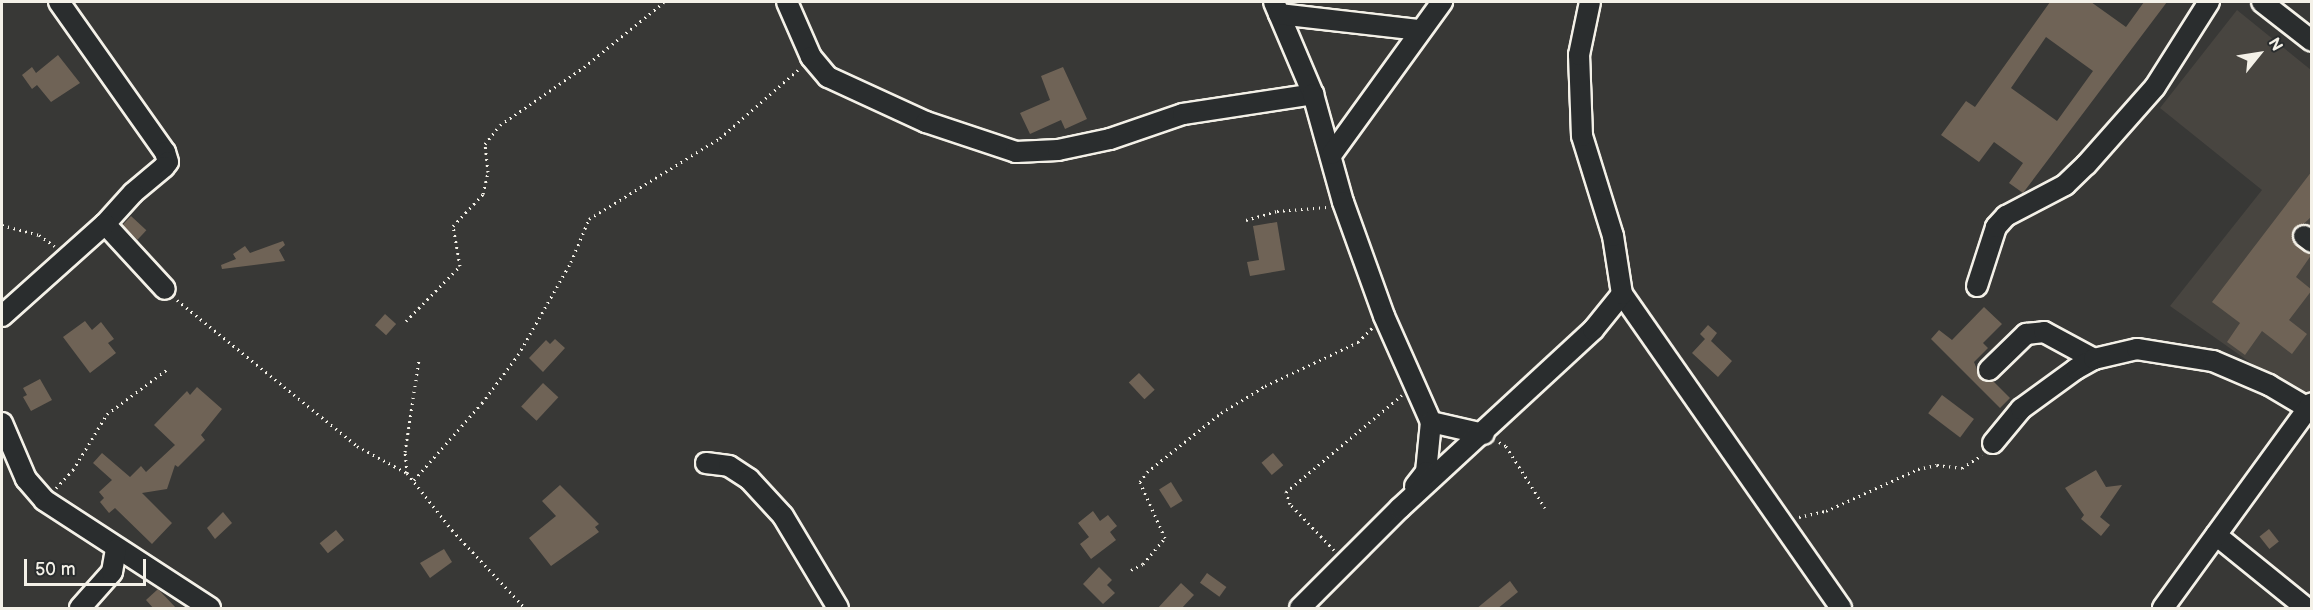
<!DOCTYPE html>
<style>
body{margin:0}
#map{position:relative;width:2313px;height:610px;overflow:hidden;background:#383836;font-family:"Balsamiq Sans",sans-serif}
div>[style]{position:absolute}
[style*='--x']{left:calc(var(--x)*1px);top:calc(var(--y)*1px);width:calc(var(--w)*1px);rotate:calc(var(--a)*1deg)}
.built>*{inset:0;background:#484540}
.building>*{inset:0;background:#6f6356;transform-origin:0 0}
.path>*{height:3px;margin-top:-1.5px;transform-origin:0;background:repeating-linear-gradient(90deg,#f4f1e8 0 1.5px,transparent 0 6px)}
.roads{filter:drop-shadow(2px 0 #f4f1e8) drop-shadow(-2px 0 #f4f1e8) drop-shadow(0 2px #f4f1e8) drop-shadow(0 -2px #f4f1e8)}
.minor>*{height:20px;margin:-10px;padding:0 10px;transform-origin:10px;border-radius:10px;background:#2a2d2e}
span{translate:-50% -50%;white-space:nowrap;text-align:center;line-height:1.15;-webkit-text-stroke:5px #2a2d2e;paint-order:stroke}
.frame{position:absolute;inset:0;border:3px solid #f4f1e8;pointer-events:none}
.north{position:absolute;left:2229px;top:24px;width:60px;height:60px;-webkit-text-stroke:4px #2a2d2e;paint-order:stroke;rotate:60deg;font-size:16px;font-weight:700;line-height:24px;text-align:center;color:#f4f1e8}
.north::after{content:'';display:block;margin:auto;width:21px;height:27px;background:#f4f1e8;clip-path:polygon(50% 0,100% 100%,50% 72%,0 100%)}
.scale{position:absolute;left:24px;top:559px;width:122px;height:27px;box-sizing:border-box;border:3px solid #f4f1e8;border-top:0;padding-left:8px;font-size:18px;line-height:21px;white-space:nowrap;color:#f4f1e8;-webkit-text-stroke:4px #2a2d2e;paint-order:stroke}
</style>
<div id="map">
<div class="built">
<i style="clip-path:polygon(2237px 10px,2311px 70px,2312px 398px,2308px 403px,2170px 306px,2262px 190px,2160px 108px)"></i>
</div>
<div class="building">
<i style="clip-path:polygon(evenodd,2050px 2px,2091px 2px,2126px 27px,2144px 2px,2167px 2px,2023px 193px,2009px 183px,2023px 163px,1994px 142px,1979px 162px,1941px 135px,1966px 101px,1975px 107px,2050px 2px,2046px 37px,2093px 71px,2057px 121px,2011px 88px,2046px 37px)"></i>
<i style="clip-path:polygon(58px 55px,80px 83px,51px 102px,37px 85px,32px 89px,22px 75px,32px 67px,36px 73px)"></i>
<i style="clip-path:polygon(1063px 67px,1087px 119px,1065px 129px,1061px 120px,1030px 134px,1020px 113px,1050px 100px,1041px 76px)"></i>
<i style="clip-path:polygon(2312px 171px,2312px 216px,2292px 235px,2296px 245px,2312px 254px,2296px 277px,2312px 290px,2289px 320px,2307px 334px,2292px 354px,2262px 331px,2245px 355px,2227px 342px,2240px 323px,2212px 302px)"></i>
<i style="left:131px;top:216px;width:21px;height:13px;rotate:43deg"></i>
<i style="clip-path:polygon(1277px 222px,1285px 270px,1250px 276px,1247px 262px,1259px 260px,1253px 226px)"></i>
<i style="clip-path:polygon(283px 241px,285px 245px,279px 250px,285px 261px,222px 269px,221px 265px,236px 259px,233px 254px,245px 246px,250px 253px)"></i>
<i style="clip-path:polygon(1984px 307px,2002px 324px,1983px 343px,1988px 348px,1974px 362px,1981px 379px,1993px 381px,2010px 398px,2000px 408px,1931px 339px,1939px 330px,1952px 340px)"></i>
<i style="left:385px;top:314px;width:15px;height:15px;rotate:42deg"></i>
<i style="clip-path:polygon(85px 321px,92px 330px,101px 322px,114px 339px,108px 343px,116px 353px,90px 373px,63px 337px)"></i>
<i style="clip-path:polygon(1708px 325px,1717px 333px,1711px 341px,1732px 361px,1718px 377px,1692px 353px,1705px 339px,1700px 334px)"></i>
<i style="clip-path:polygon(555px 339px,565px 348px,543px 372px,529px 358px,546px 340px,550px 344px)"></i>
<i style="left:1139px;top:373px;width:23px;height:14px;rotate:47deg"></i>
<i style="clip-path:polygon(40px 379px,52px 400px,31px 411px,23px 397px,27px 395px,23px 388px)"></i>
<i style="left:543px;top:383px;width:21px;height:32px;rotate:43deg"></i>
<i style="clip-path:polygon(197px 387px,222px 409px,201px 435px,205px 440px,178px 467px,175px 465px,167px 489px,142px 493px,172px 523px,152px 544px,115px 508px,109px 513px,100px 502px,104px 498px,99px 492px,112px 480px,93px 463px,102px 453px,130px 477px,141px 466px,146px 472px,175px 445px,154px 425px,187px 391px,190px 395px)"></i>
<i style="left:1942px;top:395px;width:40px;height:23px;rotate:37deg"></i>
<i style="left:1273px;top:453px;width:16px;height:15px;rotate:50deg"></i>
<i style="clip-path:polygon(2096px 470px,2106px 487px,2122px 485px,2100px 517px,2110px 525px,2101px 536px,2081px 519px,2084px 515px,2065px 488px)"></i>
<i style="left:1171px;top:482px;width:22px;height:14px;rotate:58deg"></i>
<i style="clip-path:polygon(560px 485px,599px 524px,595px 527px,599px 532px,551px 566px,529px 538px,556px 516px,542px 501px)"></i>
<i style="clip-path:polygon(1093px 511px,1100px 521px,1108px 515px,1117px 526px,1110px 532px,1116px 540px,1091px 559px,1080px 544px,1089px 537px,1078px 523px)"></i>
<i style="clip-path:polygon(223px 512px,232px 523px,215px 539px,207px 528px)"></i>
<i style="left:2269px;top:529px;width:16px;height:12px;rotate:52deg"></i>
<i style="left:336px;top:530px;width:13px;height:21px;rotate:51deg"></i>
<i style="clip-path:polygon(444px 549px,452px 562px,430px 578px,420px 563px)"></i>
<i style="clip-path:polygon(1099px 567px,1112px 580px,1107px 585px,1115px 593px,1103px 604px,1083px 584px)"></i>
<i style="left:1207px;top:573px;width:24px;height:12px;rotate:36deg"></i>
<i style="clip-path:polygon(1510px 581px,1518px 592px,1497px 609px,1476px 609px)"></i>
<i style="clip-path:polygon(1181px 583px,1194px 595px,1181px 609px,1157px 609px)"></i>
<i style="clip-path:polygon(158px 589px,177px 609px,154px 609px,146px 600px)"></i>
</div>
<div class="path">
<i style="--x:1246;--y:220;--w:32;--a:-16"></i>
<i style="--x:1277;--y:211;--w:50;--a:-4.6"></i>
<i style="--x:2;--y:225;--w:38;--a:15"></i>
<i style="--x:39;--y:235;--w:19;--a:35"></i>
<i style="--x:177;--y:300;--w:232;--a:39"></i>
<i style="--x:357;--y:446;--w:57;--a:28.4"></i>
<i style="--x:407;--y:473;--w:73;--a:51.7"></i>
<i style="--x:452;--y:530;--w:107;--a:46.9"></i>
<i style="--x:406;--y:321;--w:77;--a:-45.5"></i>
<i style="--x:460;--y:266;--w:41;--a:-99.9"></i>
<i style="--x:453;--y:226;--w:44;--a:-46.8"></i>
<i style="--x:483;--y:194;--w:23;--a:-77"></i>
<i style="--x:488;--y:172;--w:28;--a:-96"></i>
<i style="--x:485;--y:144;--w:24;--a:-52"></i>
<i style="--x:500;--y:125;--w:102;--a:-34.6"></i>
<i style="--x:584;--y:67;--w:103;--a:-39.1"></i>
<i style="--x:1499;--y:442;--w:8;--a:30"></i>
<i style="--x:1506;--y:446;--w:73;--a:57.8"></i>
<i style="--x:407;--y:473;--w:21;--a:-95"></i>
<i style="--x:405;--y:452;--w:94;--a:-81.4"></i>
<i style="--x:414;--y:480;--w:103;--a:-48.6"></i>
<i style="--x:482;--y:403;--w:60;--a:-53.1"></i>
<i style="--x:518;--y:355;--w:107;--a:-60.3"></i>
<i style="--x:571;--y:262;--w:47;--a:-67.3"></i>
<i style="--x:589;--y:219;--w:154;--a:-31.7"></i>
<i style="--x:720;--y:138;--w:105;--a:-41.1"></i>
<i style="--x:56;--y:488;--w:25;--a:-47"></i>
<i style="--x:73;--y:470;--w:66;--a:-58.7"></i>
<i style="--x:107;--y:414;--w:77;--a:-36.6"></i>
<i style="--x:1799;--y:517;--w:28;--a:-13"></i>
<i style="--x:1826;--y:511;--w:101;--a:-24.5"></i>
<i style="--x:1918;--y:469;--w:19;--a:-12"></i>
<i style="--x:1937;--y:465;--w:25;--a:7"></i>
<i style="--x:1962;--y:468;--w:24;--a:-33"></i>
<i style="--x:1334;--y:550;--w:64;--a:-133.7"></i>
<i style="--x:1290;--y:504;--w:13;--a:-108"></i>
<i style="--x:1286;--y:492;--w:151;--a:-39.9"></i>
<i style="--x:1131;--y:570;--w:13;--a:-27"></i>
<i style="--x:1143;--y:564;--w:34;--a:-50"></i>
<i style="--x:1165;--y:538;--w:61;--a:-114.1"></i>
<i style="--x:1140;--y:482;--w:12;--a:-55"></i>
<i style="--x:1147;--y:472;--w:95;--a:-38.6"></i>
<i style="--x:1221;--y:413;--w:52;--a:-31.5"></i>
<i style="--x:1265;--y:386;--w:103;--a:-25.3"></i>
<i style="--x:1358;--y:342;--w:20;--a:-45"></i>
</div>
<div class="roads">
<div class="minor">
<i style="--x:59;--y:2;--w:184;--a:54.8"></i>
<i style="--x:165;--y:152;--w:10;--a:73"></i>
<i style="--x:168;--y:162;--w:6;--a:129"></i>
<i style="--x:164;--y:167;--w:40;--a:140"></i>
<i style="--x:133;--y:193;--w:42;--a:132.1"></i>
<i style="--x:105;--y:224;--w:88;--a:47.3"></i>
<i style="--x:787;--y:2;--w:60;--a:66.4"></i>
<i style="--x:811;--y:57;--w:26;--a:50"></i>
<i style="--x:828;--y:77;--w:108;--a:24.7"></i>
<i style="--x:926;--y:122;--w:95;--a:18.4"></i>
<i style="--x:1016;--y:152;--w:42;--a:-2.7"></i>
<i style="--x:1058;--y:150;--w:53;--a:-11.9"></i>
<i style="--x:1110;--y:139;--w:77;--a:-18.9"></i>
<i style="--x:1183;--y:114;--w:132;--a:-8.7"></i>
<i style="--x:1274;--y:2;--w:100;--a:67"></i>
<i style="--x:1313;--y:94;--w:112;--a:74.5"></i>
<i style="--x:1343;--y:202;--w:121;--a:70.2"></i>
<i style="--x:1384;--y:316;--w:116;--a:66.1"></i>
<i style="--x:1431;--y:422;--w:50;--a:95.7"></i>
<i style="--x:1426;--y:472;--w:18;--a:128"></i>
<i style="--x:2262;--y:2;--w:63;--a:38"></i>
<i style="--x:1279;--y:14;--w:142;--a:6.5"></i>
<i style="--x:1332;--y:154;--w:188;--a:-54.1"></i>
<i style="--x:2304;--y:236;--w:10;--a:37"></i>
<i style="--x:1977;--y:286;--w:62;--a:-72.1"></i>
<i style="--x:1996;--y:227;--w:15;--a:-48"></i>
<i style="--x:2006;--y:216;--w:67;--a:-27.7"></i>
<i style="--x:2065;--y:185;--w:29;--a:-44"></i>
<i style="--x:2086;--y:165;--w:104;--a:-48.5"></i>
<i style="--x:2155;--y:87;--w:101;--a:-57.6"></i>
<i style="--x:1622;--y:294;--w:383;--a:55.1"></i>
<i style="--x:2;--y:316;--w:138;--a:-41.8"></i>
<i style="--x:1989;--y:370;--w:52;--a:-44.2"></i>
<i style="--x:2026;--y:334;--w:18;--a:-6"></i>
<i style="--x:2044;--y:332;--w:57;--a:28.4"></i>
<i style="--x:1431;--y:422;--w:54;--a:12.8"></i>
<i style="--x:2;--y:423;--w:61;--a:66.8"></i>
<i style="--x:26;--y:479;--w:28;--a:49"></i>
<i style="--x:44;--y:500;--w:198;--a:33"></i>
<i style="--x:1993;--y:443;--w:44;--a:-50.5"></i>
<i style="--x:2021;--y:409;--w:68;--a:-36"></i>
<i style="--x:2076;--y:369;--w:21;--a:-29"></i>
<i style="--x:2094;--y:359;--w:44;--a:-13.1"></i>
<i style="--x:2137;--y:349;--w:77;--a:9"></i>
<i style="--x:2213;--y:361;--w:61;--a:23.2"></i>
<i style="--x:2269;--y:385;--w:45;--a:30.5"></i>
<i style="--x:706;--y:463;--w:23;--a:7"></i>
<i style="--x:729;--y:466;--w:24;--a:33"></i>
<i style="--x:749;--y:479;--w:50;--a:47.4"></i>
<i style="--x:783;--y:516;--w:107;--a:59.1"></i>
<i style="--x:2216;--y:535;--w:116;--a:39"></i>
<i style="--x:80;--y:608;--w:48;--a:-48.4"></i>
<i style="--x:112;--y:572;--w:23;--a:-80"></i>
<i style="--x:1300;--y:608;--w:141;--a:-45"></i>
<i style="--x:1400;--y:508;--w:263;--a:-42.7"></i>
<i style="--x:1593;--y:330;--w:46;--a:-51.1"></i>
<i style="--x:1622;--y:294;--w:59;--a:-98.8"></i>
<i style="--x:1613;--y:236;--w:105;--a:-107.2"></i>
<i style="--x:1582;--y:136;--w:81;--a:-92.1"></i>
<i style="--x:1579;--y:55;--w:54;--a:-78.3"></i>
<i style="--x:2163;--y:608;--w:253;--a:-54"></i>
</div>
</div>
<div class="frame"></div>
<div class="north">N</div>
<div class="scale">50 m</div>
</div>
